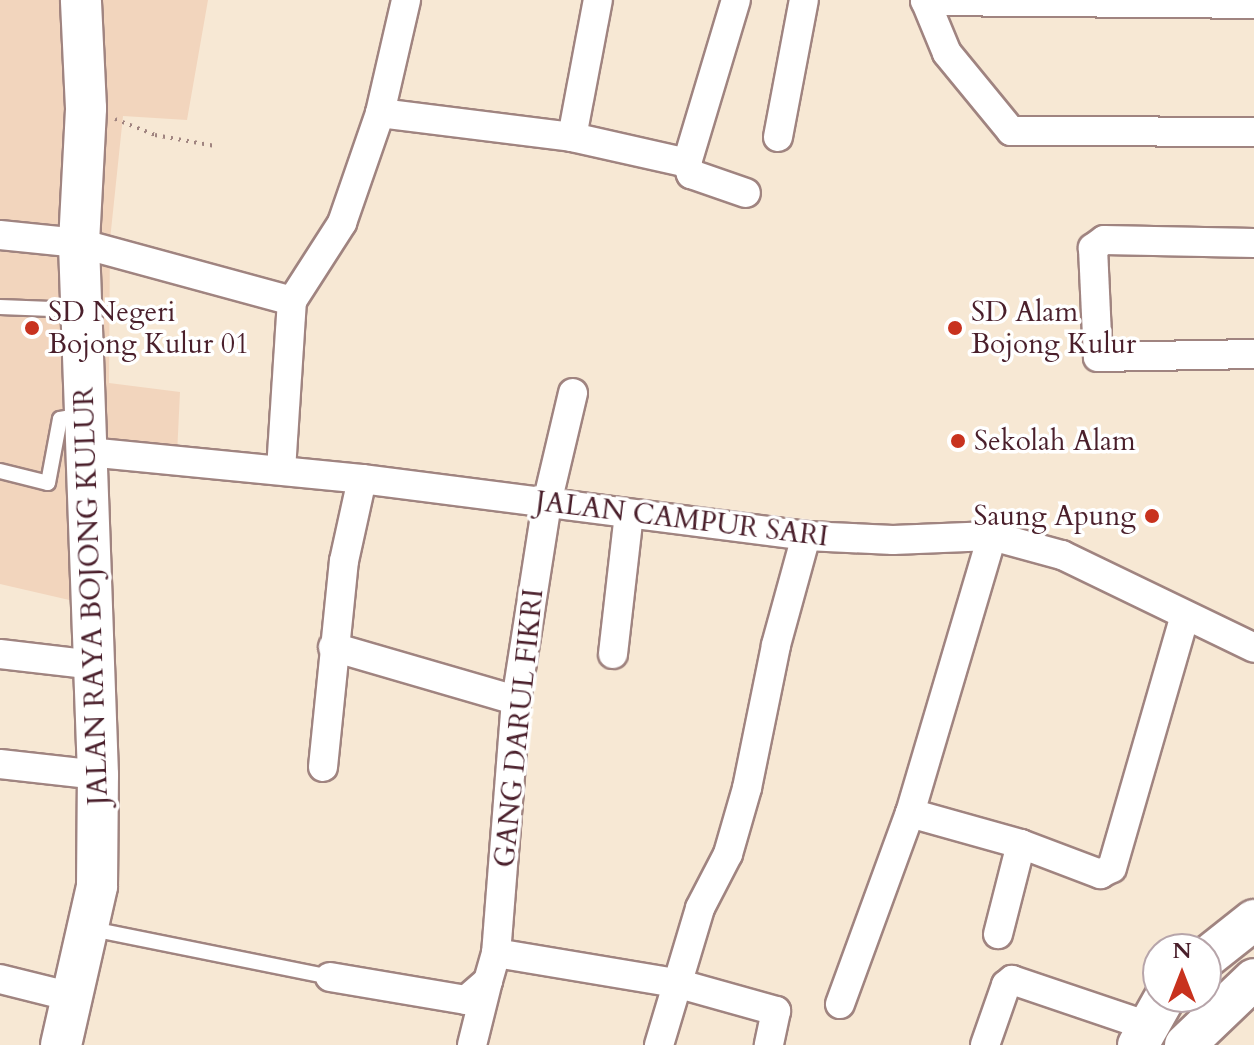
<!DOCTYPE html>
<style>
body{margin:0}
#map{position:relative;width:1254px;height:1045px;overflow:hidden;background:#f7e8d4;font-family:Cardo,serif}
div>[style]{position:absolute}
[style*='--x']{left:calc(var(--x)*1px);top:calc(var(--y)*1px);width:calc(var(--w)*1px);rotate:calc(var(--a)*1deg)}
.built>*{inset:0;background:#f2d5bd}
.path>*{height:4px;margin-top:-2px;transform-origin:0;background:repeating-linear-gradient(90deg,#a08480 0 2px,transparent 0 8px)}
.roads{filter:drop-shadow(2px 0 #a08480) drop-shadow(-2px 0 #a08480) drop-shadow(0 2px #a08480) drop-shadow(0 -2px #a08480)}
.lane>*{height:14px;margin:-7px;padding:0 7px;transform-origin:7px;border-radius:7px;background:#fff}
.street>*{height:28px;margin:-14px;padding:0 14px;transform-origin:14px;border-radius:14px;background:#fff}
.secondary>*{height:40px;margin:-20px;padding:0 20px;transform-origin:20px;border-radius:20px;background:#fff}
.dots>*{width:22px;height:22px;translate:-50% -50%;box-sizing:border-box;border:4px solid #fff;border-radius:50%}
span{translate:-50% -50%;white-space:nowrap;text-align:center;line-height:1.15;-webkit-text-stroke:7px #fff;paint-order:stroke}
.poi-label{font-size:28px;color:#4a1f2b}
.left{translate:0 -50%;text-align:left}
.right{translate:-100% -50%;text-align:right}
.street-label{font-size:28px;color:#4a1f2b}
.north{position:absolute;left:1142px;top:933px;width:80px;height:80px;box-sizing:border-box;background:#fff;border:2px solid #b7a5aa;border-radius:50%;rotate:0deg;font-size:22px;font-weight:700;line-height:32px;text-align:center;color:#4a1f2b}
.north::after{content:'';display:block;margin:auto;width:28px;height:36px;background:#c8321e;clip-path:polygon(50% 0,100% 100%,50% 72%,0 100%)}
</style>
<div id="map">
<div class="built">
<i style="clip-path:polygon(0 0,208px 0,187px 120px,123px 116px,110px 240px,109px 383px,180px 392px,177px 455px,94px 452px,91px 605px,0 584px)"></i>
</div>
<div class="path">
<i style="--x:115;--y:119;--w:43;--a:21.8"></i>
<i style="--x:155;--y:135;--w:61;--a:10.4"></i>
</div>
<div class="roads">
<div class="lane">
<i style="--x:0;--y:307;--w:77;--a:2.2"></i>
<i style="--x:0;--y:471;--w:49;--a:14"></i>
<i style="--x:48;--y:483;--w:65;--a:-79.4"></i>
<i style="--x:60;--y:419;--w:22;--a:-10"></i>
<i style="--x:92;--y:929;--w:243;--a:11.4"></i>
</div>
<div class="street">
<i style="--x:925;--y:0;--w:57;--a:67.5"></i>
<i style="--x:947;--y:53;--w:101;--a:50.6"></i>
<i style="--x:1011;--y:131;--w:243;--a:0.2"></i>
<i style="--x:925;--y:1;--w:329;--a:0.5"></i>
<i style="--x:380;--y:113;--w:193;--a:7.1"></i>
<i style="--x:572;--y:137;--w:118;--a:12.7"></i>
<i style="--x:687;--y:163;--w:170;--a:-73.3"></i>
<i style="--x:572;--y:137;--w:139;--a:-79.3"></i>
<i style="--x:778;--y:137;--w:139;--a:-79.3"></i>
<i style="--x:687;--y:163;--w:12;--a:70"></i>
<i style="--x:691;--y:174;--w:58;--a:19.1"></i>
<i style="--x:0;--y:235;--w:79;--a:5.8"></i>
<i style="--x:79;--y:243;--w:221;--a:15.2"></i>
<i style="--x:292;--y:301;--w:93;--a:-57.3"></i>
<i style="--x:342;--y:223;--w:116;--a:-70.9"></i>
<i style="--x:380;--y:113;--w:116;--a:-77"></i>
<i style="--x:1254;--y:243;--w:150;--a:-178.9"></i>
<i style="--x:1104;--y:240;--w:14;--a:144"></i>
<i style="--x:1093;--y:248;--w:109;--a:87.4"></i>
<i style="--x:1098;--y:357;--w:156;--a:-1.1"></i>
<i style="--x:573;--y:393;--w:113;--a:103.3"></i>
<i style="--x:547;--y:503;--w:199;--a:98.9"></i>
<i style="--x:516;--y:700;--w:254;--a:94.5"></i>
<i style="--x:496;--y:953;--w:182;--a:9.5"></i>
<i style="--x:676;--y:983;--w:104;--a:15.6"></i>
<i style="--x:776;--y:1011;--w:35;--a:102"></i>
<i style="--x:88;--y:452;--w:275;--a:5.6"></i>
<i style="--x:362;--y:479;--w:448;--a:7.3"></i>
<i style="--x:806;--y:536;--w:87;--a:2.6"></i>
<i style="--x:893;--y:540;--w:99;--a:-2.3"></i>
<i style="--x:992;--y:536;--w:73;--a:15.2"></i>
<i style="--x:1062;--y:555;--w:213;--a:25.8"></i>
<i style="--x:281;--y:470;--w:169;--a:-86.3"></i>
<i style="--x:333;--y:647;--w:191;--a:16.2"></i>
<i style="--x:0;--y:654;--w:94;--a:6.7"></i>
<i style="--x:613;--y:654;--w:141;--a:-83.5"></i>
<i style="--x:0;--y:764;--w:99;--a:6.4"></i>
<i style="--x:323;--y:767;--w:207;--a:-84.2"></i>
<i style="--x:344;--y:561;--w:84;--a:-77.6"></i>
<i style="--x:910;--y:813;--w:115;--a:15.6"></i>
<i style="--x:1021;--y:844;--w:93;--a:104.3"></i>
<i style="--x:1021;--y:844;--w:85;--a:20.8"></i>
<i style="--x:1100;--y:874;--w:13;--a:-27"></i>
<i style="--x:1112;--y:868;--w:260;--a:-73.9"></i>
<i style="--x:330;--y:977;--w:138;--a:9.6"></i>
<i style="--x:466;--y:1000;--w:29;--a:-41"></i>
<i style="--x:488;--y:981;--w:29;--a:-74"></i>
<i style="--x:0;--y:979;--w:74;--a:14"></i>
<i style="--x:840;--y:1004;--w:203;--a:-69.9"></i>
<i style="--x:910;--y:813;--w:289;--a:-73.5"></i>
<i style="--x:472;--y:1045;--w:66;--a:-76"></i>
<i style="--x:659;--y:1045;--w:143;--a:-73.3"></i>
<i style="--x:700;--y:908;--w:61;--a:-62.6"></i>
<i style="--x:728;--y:854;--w:69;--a:-73.9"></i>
<i style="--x:747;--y:788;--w:146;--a:-78.5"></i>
<i style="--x:776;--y:645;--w:113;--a:-74.6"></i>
<i style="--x:985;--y:1045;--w:64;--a:-70.7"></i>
<i style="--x:1006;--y:985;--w:8;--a:-40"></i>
<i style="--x:1012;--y:980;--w:140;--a:18.7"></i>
</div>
<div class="secondary">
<i style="--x:1206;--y:958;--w:61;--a:-38.4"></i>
<i style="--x:61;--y:1045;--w:163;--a:-77.2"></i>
<i style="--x:97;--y:886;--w:111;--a:-89.5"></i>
<i style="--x:98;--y:775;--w:532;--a:-92.05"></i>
<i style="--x:79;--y:243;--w:135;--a:-87"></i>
<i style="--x:86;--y:108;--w:108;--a:-92.7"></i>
<i style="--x:1138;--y:1045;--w:55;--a:-60.6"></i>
<i style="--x:1185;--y:1045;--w:95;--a:-43.7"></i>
</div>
</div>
<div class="dots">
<i style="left:32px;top:328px;background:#c8321e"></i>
<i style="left:955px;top:328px;background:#c8321e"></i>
<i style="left:958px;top:441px;background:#c8321e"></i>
<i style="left:1152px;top:516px;background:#c8321e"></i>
</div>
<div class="poi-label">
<span class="left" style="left:48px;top:328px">SD Negeri<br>Bojong Kulur 01</span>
<span class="left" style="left:971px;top:328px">SD Alam<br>Bojong Kulur</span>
<span class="left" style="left:974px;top:441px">Sekolah Alam</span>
<span class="right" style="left:1136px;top:516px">Saung Apung</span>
</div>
<div class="street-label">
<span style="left:682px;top:519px;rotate:7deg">JALAN CAMPUR SARI</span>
<span style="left:91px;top:596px;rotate:-92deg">JALAN RAYA BOJONG KULUR</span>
<span style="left:519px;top:728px;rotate:-84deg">GANG DARUL FIKRI</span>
</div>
<div class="north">N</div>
</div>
